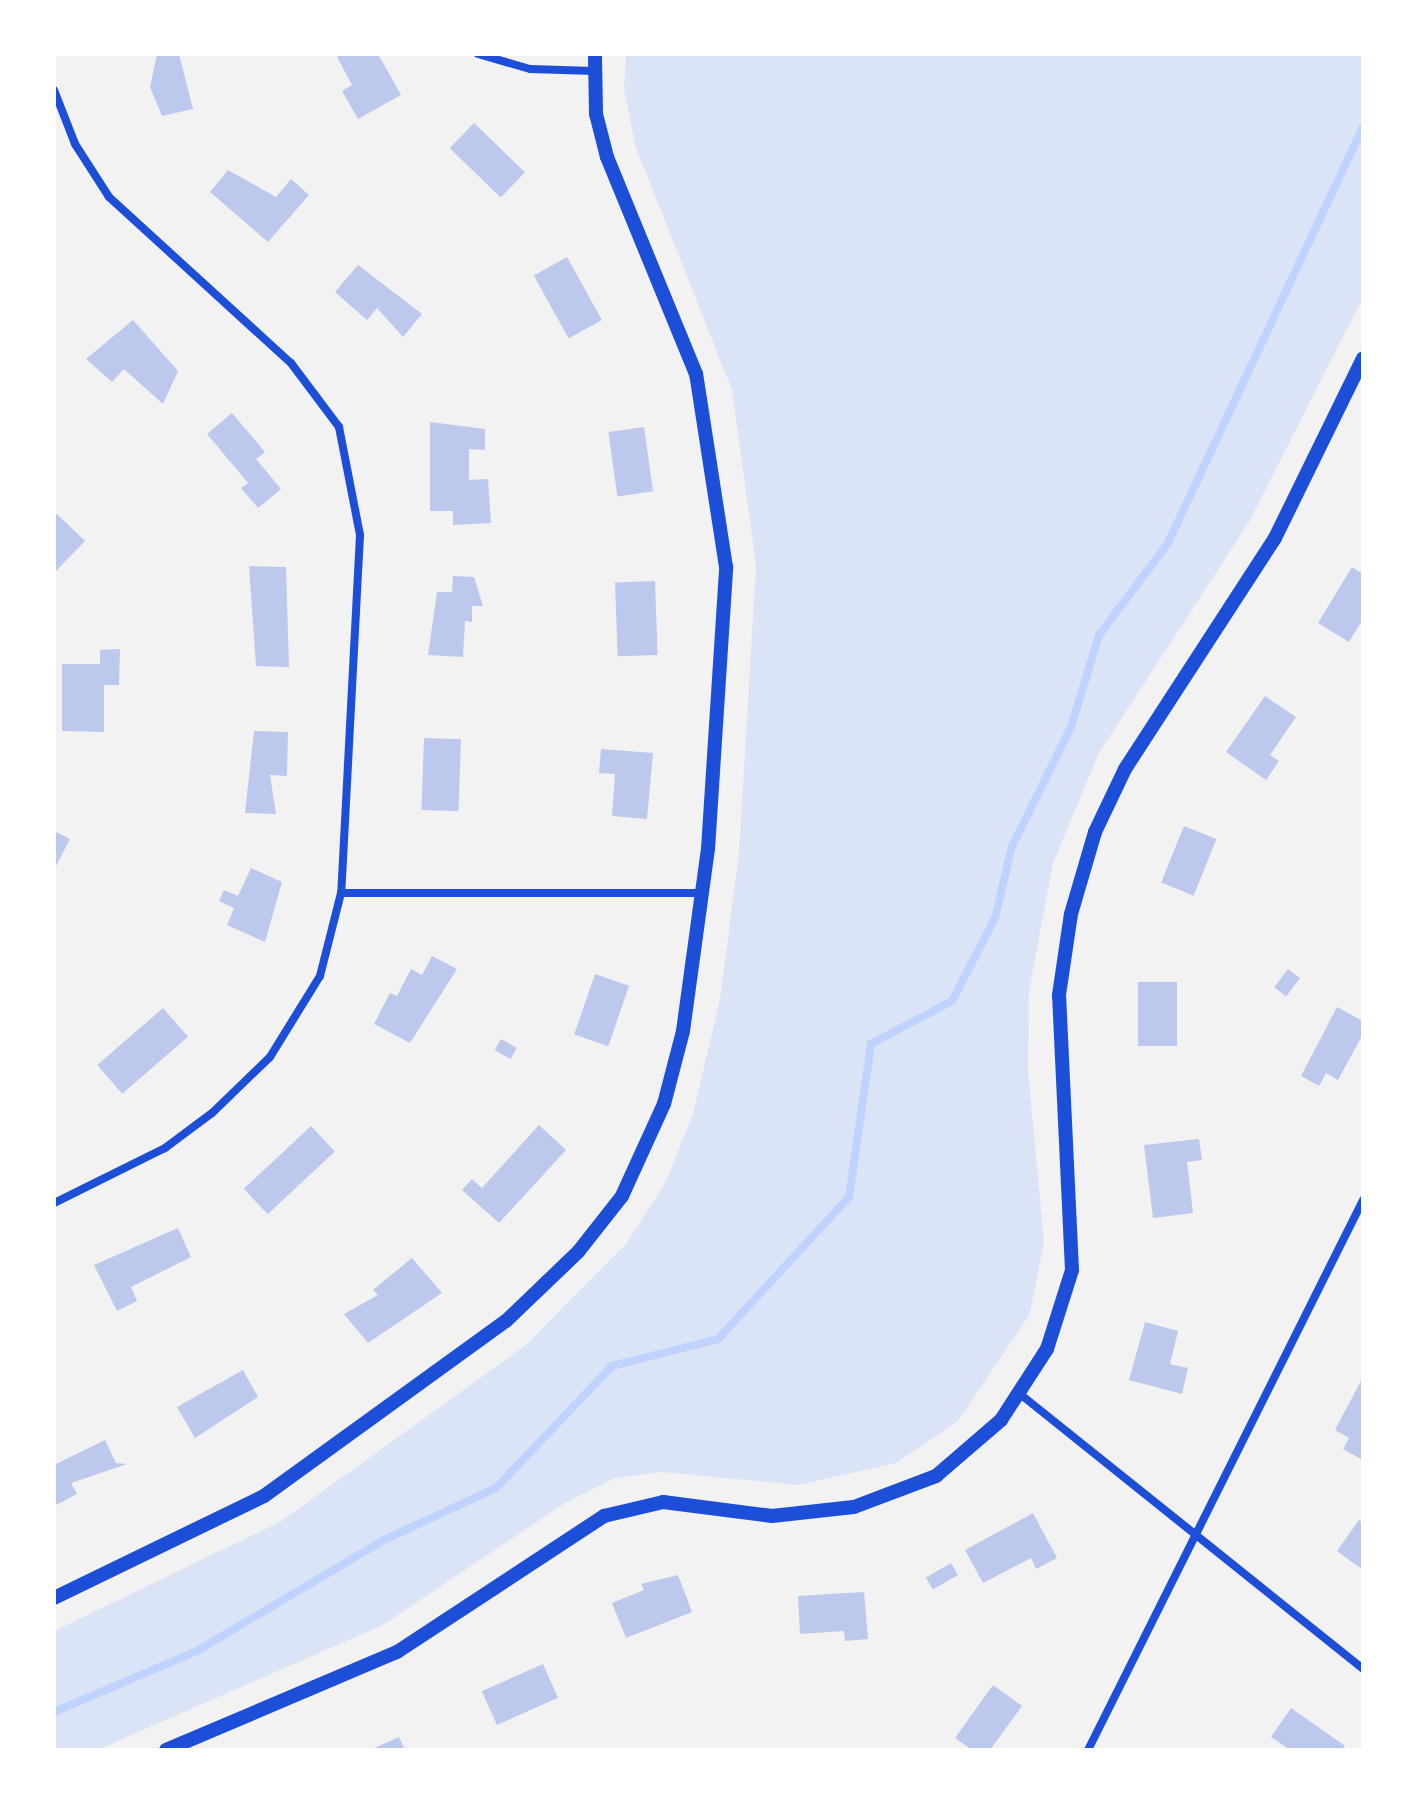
<!DOCTYPE html>
<style>
body{margin:0}
#map{position:relative;width:1417px;height:1804px;overflow:hidden;background:#f2f2f2;font-family:Barlow,sans-serif}
div>[style]{position:absolute}
[style*='--x']{left:calc(var(--x)*1px);top:calc(var(--y)*1px);width:calc(var(--w)*1px);rotate:calc(var(--a)*1deg)}
.green>*{inset:0;background:#dbe4f7}
.stream>*{height:8px;margin:-4px;padding:0 4px;transform-origin:4px;border-radius:4px;background:#bfd3fe}
.building>*{inset:0;background:#bdc9ec;transform-origin:0 0}
.minor>*{height:8px;margin:-4px;padding:0 4px;transform-origin:4px;border-radius:4px;background:#1d4ed8}
.tertiary>*{height:14px;margin:-7px;padding:0 7px;transform-origin:7px;border-radius:7px;background:#1d4ed8}
span{translate:-50% -50%;white-space:nowrap;text-align:center;line-height:1.15;-webkit-text-stroke:6px #fff;paint-order:stroke}
.frame{position:absolute;inset:0;border:56px solid #fff;pointer-events:none}
</style>
<div id="map">
<div class="green">
<i style="clip-path:polygon(626px 54px,1363px 54px,1363px 297px,1249px 522px,1099px 753px,1053px 863px,1029px 992px,1028px 1070px,1044px 1242px,1030px 1314px,958px 1421px,896px 1463px,798px 1485px,662px 1472px,615px 1478px,565px 1503px,383px 1625px,97px 1750px,54px 1750px,54px 1631px,280px 1522px,526px 1345px,626px 1244px,666px 1182px,693px 1114px,720px 999px,739px 853px,756px 566px,732px 390px,636px 148px,624px 90px)"></i>
</div>
<div class="stream">
<i style="--x:54;--y:1712;--w:155;--a:-23.1"></i>
<i style="--x:197;--y:1651;--w:217;--a:-30.7"></i>
<i style="--x:384;--y:1540;--w:123;--a:-24.9"></i>
<i style="--x:496;--y:1488;--w:168;--a:-46.4"></i>
<i style="--x:612;--y:1366;--w:109;--a:-14.3"></i>
<i style="--x:718;--y:1339;--w:193;--a:-47.3"></i>
<i style="--x:849;--y:1197;--w:155;--a:-81.8"></i>
<i style="--x:871;--y:1044;--w:92;--a:-28"></i>
<i style="--x:952;--y:1001;--w:93;--a:-62.6"></i>
<i style="--x:995;--y:918;--w:74;--a:-76.7"></i>
<i style="--x:1012;--y:846;--w:133;--a:-63.6"></i>
<i style="--x:1071;--y:727;--w:96;--a:-73.1"></i>
<i style="--x:1099;--y:635;--w:115;--a:-53.1"></i>
<i style="--x:1168;--y:543;--w:460;--a:-64.9"></i>
</div>
<div class="building">
<i style="clip-path:polygon(157px 54px,179px 54px,193px 109px,162px 116px,150px 87px)"></i>
<i style="clip-path:polygon(342px 54px,378px 54px,401px 95px,358px 119px,342px 91px,352px 85px,337px 57px)"></i>
<i style="left:474px;top:123px;width:71px;height:35px;rotate:44deg"></i>
<i style="clip-path:polygon(228px 170px,276px 197px,291px 179px,309px 195px,268px 242px,210px 192px)"></i>
<i style="left:567px;top:257px;width:72px;height:38px;rotate:61deg"></i>
<i style="clip-path:polygon(358px 265px,422px 314px,403px 337px,377px 308px,367px 320px,335px 292px)"></i>
<i style="clip-path:polygon(133px 320px,178px 371px,163px 404px,124px 369px,112px 382px,86px 359px)"></i>
<i style="clip-path:polygon(232px 413px,265px 452px,256px 459px,281px 489px,258px 508px,241px 488px,248px 483px,207px 434px)"></i>
<i style="clip-path:polygon(430px 422px,485px 429px,485px 450px,469px 449px,469px 480px,488px 479px,491px 523px,453px 525px,453px 511px,430px 511px)"></i>
<i style="left:644px;top:427px;width:65px;height:36px;rotate:82deg"></i>
<i style="clip-path:polygon(57px 514px,85px 541px,54px 573px,54px 517px)"></i>
<i style="clip-path:polygon(249px 566px,286px 567px,289px 667px,256px 666px)"></i>
<i style="clip-path:polygon(1352px 567px,1363px 574px,1363px 619px,1349px 642px,1318px 623px)"></i>
<i style="clip-path:polygon(453px 576px,474px 577px,483px 606px,472px 606px,472px 622px,465px 621px,463px 657px,428px 655px,437px 592px,452px 592px)"></i>
<i style="left:655px;top:581px;width:74px;height:40px;rotate:88deg"></i>
<i style="clip-path:polygon(120px 649px,119px 685px,104px 685px,104px 732px,62px 731px,62px 664px,100px 664px,100px 650px)"></i>
<i style="clip-path:polygon(1265px 696px,1296px 717px,1270px 755px,1279px 761px,1266px 780px,1226px 752px)"></i>
<i style="clip-path:polygon(254px 731px,288px 732px,287px 776px,270px 775px,276px 814px,245px 813px)"></i>
<i style="left:424px;top:738px;width:37px;height:72px;rotate:2deg"></i>
<i style="clip-path:polygon(601px 749px,653px 753px,647px 819px,612px 816px,615px 774px,599px 773px)"></i>
<i style="left:1184px;top:826px;width:35px;height:61px;rotate:22deg"></i>
<i style="clip-path:polygon(54px 831px,70px 839px,54px 870px)"></i>
<i style="clip-path:polygon(251px 868px,282px 882px,265px 942px,227px 925px,234px 908px,219px 901px,224px 890px,238px 896px)"></i>
<i style="clip-path:polygon(432px 956px,457px 969px,410px 1043px,374px 1024px,390px 993px,397px 996px,411px 969px,422px 975px)"></i>
<i style="left:1288px;top:969px;width:15px;height:23px;rotate:37deg"></i>
<i style="left:595px;top:974px;width:36px;height:64px;rotate:19deg"></i>
<i style="left:1177px;top:982px;width:64px;height:39px;rotate:90deg"></i>
<i style="clip-path:polygon(1337px 1007px,1363px 1021px,1363px 1034px,1338px 1080px,1326px 1073px,1319px 1086px,1301px 1076px)"></i>
<i style="left:163px;top:1008px;width:38px;height:87px;rotate:49deg"></i>
<i style="left:501px;top:1039px;width:18px;height:13px;rotate:29deg"></i>
<i style="clip-path:polygon(539px 1125px,566px 1150px,499px 1223px,462px 1190px,472px 1179px,482px 1188px)"></i>
<i style="left:311px;top:1126px;width:35px;height:92px;rotate:47deg"></i>
<i style="clip-path:polygon(1199px 1139px,1202px 1160px,1187px 1162px,1193px 1213px,1153px 1218px,1144px 1145px)"></i>
<i style="clip-path:polygon(178px 1228px,191px 1257px,131px 1287px,137px 1301px,117px 1311px,94px 1265px)"></i>
<i style="clip-path:polygon(412px 1258px,442px 1293px,368px 1343px,344px 1314px,378px 1295px,373px 1290px)"></i>
<i style="clip-path:polygon(1145px 1322px,1178px 1331px,1170px 1364px,1188px 1368px,1182px 1394px,1129px 1380px)"></i>
<i style="clip-path:polygon(243px 1370px,258px 1397px,195px 1438px,177px 1407px)"></i>
<i style="clip-path:polygon(1363px 1377px,1363px 1460px,1343px 1449px,1349px 1438px,1335px 1430px)"></i>
<i style="clip-path:polygon(105px 1440px,116px 1463px,127px 1464px,71px 1483px,77px 1494px,54px 1506px,54px 1465px)"></i>
<i style="clip-path:polygon(1033px 1513px,1057px 1558px,1036px 1569px,1031px 1558px,983px 1583px,965px 1550px)"></i>
<i style="clip-path:polygon(1359px 1520px,1363px 1523px,1363px 1570px,1337px 1551px)"></i>
<i style="left:951px;top:1563px;width:14px;height:29px;rotate:60deg"></i>
<i style="clip-path:polygon(678px 1575px,692px 1612px,626px 1638px,612px 1603px,644px 1590px,641px 1584px)"></i>
<i style="clip-path:polygon(864px 1592px,868px 1639px,845px 1641px,844px 1631px,800px 1634px,798px 1596px)"></i>
<i style="left:543px;top:1664px;width:37px;height:67px;rotate:66deg"></i>
<i style="clip-path:polygon(993px 1685px,1022px 1706px,990px 1750px,972px 1750px,955px 1738px)"></i>
<i style="clip-path:polygon(1291px 1708px,1345px 1746px,1342px 1750px,1290px 1750px,1271px 1737px)"></i>
<i style="clip-path:polygon(399px 1737px,405px 1750px,370px 1750px)"></i>
</div>
<div class="minor">
<i style="--x:478;--y:54;--w:54;--a:16.1"></i>
<i style="--x:530;--y:69;--w:64;--a:1.8"></i>
<i style="--x:54;--y:90;--w:58;--a:68.7"></i>
<i style="--x:75;--y:144;--w:63;--a:57.3"></i>
<i style="--x:109;--y:197;--w:246;--a:42.4"></i>
<i style="--x:291;--y:363;--w:80;--a:53.1"></i>
<i style="--x:339;--y:427;--w:110;--a:79"></i>
<i style="--x:360;--y:535;--w:359;--a:93"></i>
<i style="--x:341;--y:893;--w:86;--a:104.2"></i>
<i style="--x:320;--y:976;--w:95;--a:121.7"></i>
<i style="--x:270;--y:1057;--w:81;--a:136"></i>
<i style="--x:212;--y:1113;--w:59;--a:143.3"></i>
<i style="--x:165;--y:1148;--w:124;--a:153.6"></i>
<i style="--x:341;--y:893;--w:361;--a:0"></i>
<i style="--x:1020;--y:1394;--w:440;--a:38.7"></i>
<i style="--x:1088;--y:1750;--w:615;--a:-63.43"></i>
</div>
<div class="tertiary">
<i style="--x:54;--y:1598;--w:233;--a:-25.9"></i>
<i style="--x:264;--y:1496;--w:299;--a:-35.9"></i>
<i style="--x:506;--y:1321;--w:100;--a:-43.8"></i>
<i style="--x:578;--y:1252;--w:71;--a:-51.8"></i>
<i style="--x:622;--y:1196;--w:101;--a:-65.5"></i>
<i style="--x:664;--y:1104;--w:75;--a:-75.4"></i>
<i style="--x:683;--y:1031;--w:184;--a:-82.2"></i>
<i style="--x:708;--y:849;--w:283;--a:-86.3"></i>
<i style="--x:726;--y:567;--w:195;--a:-98.8"></i>
<i style="--x:696;--y:374;--w:235;--a:-112.3"></i>
<i style="--x:607;--y:157;--w:44;--a:-104.3"></i>
<i style="--x:596;--y:114;--w:60;--a:-91"></i>
<i style="--x:166;--y:1750;--w:251;--a:-23"></i>
<i style="--x:397;--y:1652;--w:248;--a:-33.3"></i>
<i style="--x:604;--y:1516;--w:61;--a:-13.3"></i>
<i style="--x:663;--y:1502;--w:110;--a:7.3"></i>
<i style="--x:772;--y:1516;--w:82;--a:-6.3"></i>
<i style="--x:854;--y:1507;--w:88;--a:-20.7"></i>
<i style="--x:936;--y:1476;--w:86;--a:-40.7"></i>
<i style="--x:1001;--y:1420;--w:85;--a:-57.1"></i>
<i style="--x:1047;--y:1349;--w:83;--a:-72.4"></i>
<i style="--x:1072;--y:1270;--w:275;--a:-92.7"></i>
<i style="--x:1059;--y:995;--w:82;--a:-81.6"></i>
<i style="--x:1071;--y:914;--w:85;--a:-73.7"></i>
<i style="--x:1095;--y:832;--w:70;--a:-64.5"></i>
<i style="--x:1125;--y:769;--w:275;--a:-57"></i>
<i style="--x:1275;--y:538;--w:200;--a:-63.9"></i>
</div>
<div class="frame"></div>
</div>
